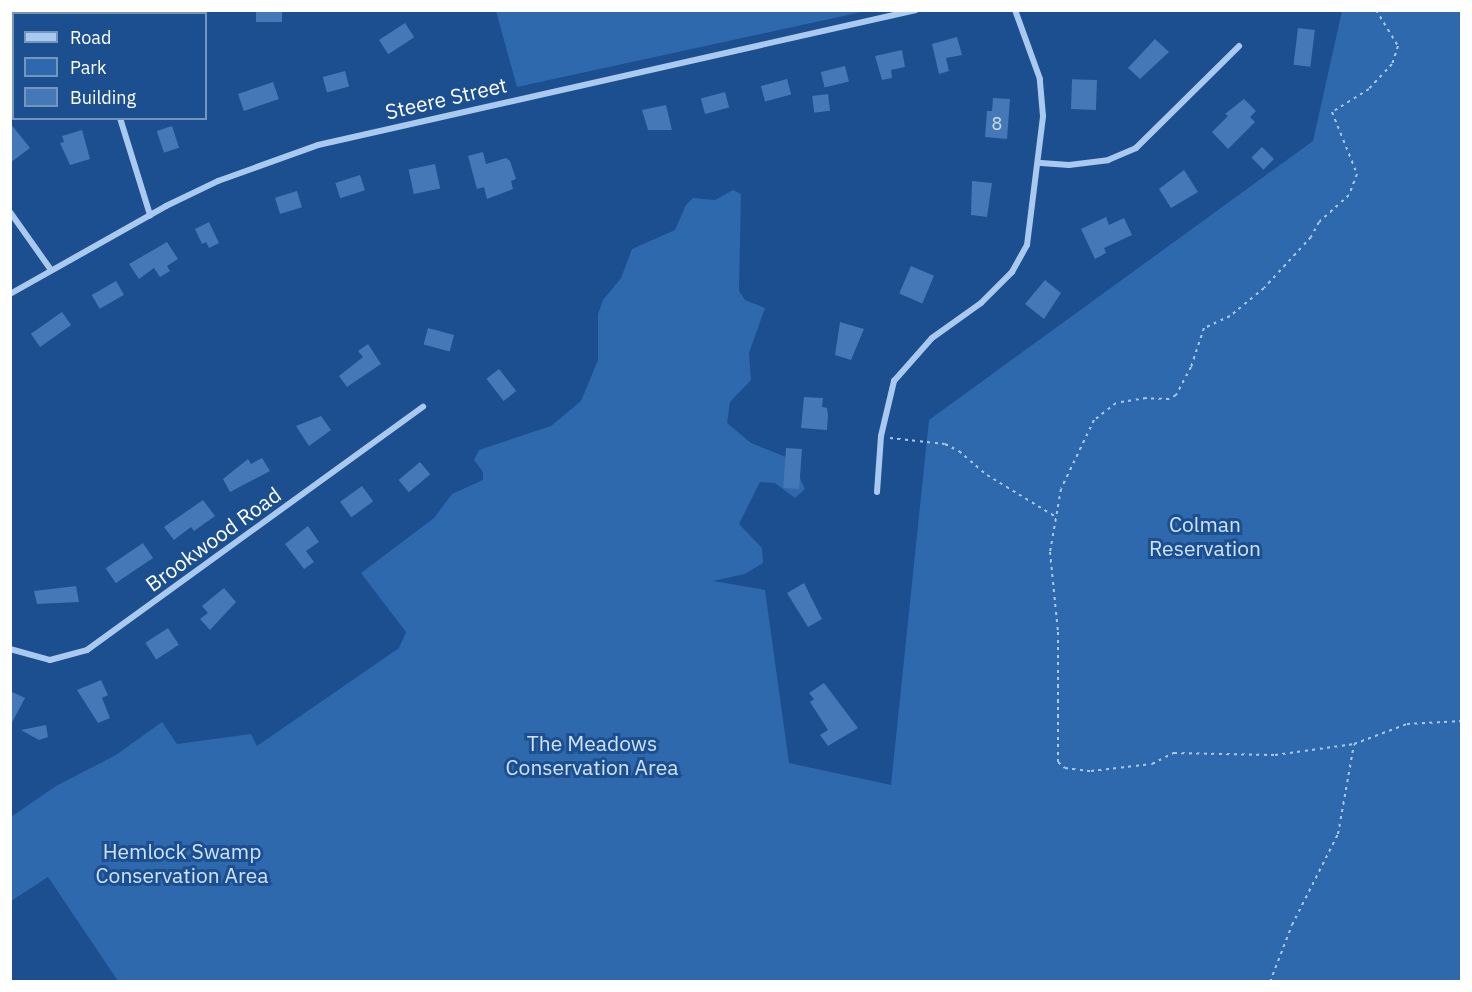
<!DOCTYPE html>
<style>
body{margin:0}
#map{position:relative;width:1472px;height:992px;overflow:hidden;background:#1b4f8f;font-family:"IBM Plex Sans",sans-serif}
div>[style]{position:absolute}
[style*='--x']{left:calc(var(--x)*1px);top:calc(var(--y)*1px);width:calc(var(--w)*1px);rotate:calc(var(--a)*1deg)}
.green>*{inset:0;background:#2e69ad}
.building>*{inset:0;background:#4478b7;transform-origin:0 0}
.path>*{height:2px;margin-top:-1px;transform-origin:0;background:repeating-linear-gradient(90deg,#a9c9ee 0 3px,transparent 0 7.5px)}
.minor>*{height:6px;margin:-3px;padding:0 3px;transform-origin:3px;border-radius:3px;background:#a9c9ee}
span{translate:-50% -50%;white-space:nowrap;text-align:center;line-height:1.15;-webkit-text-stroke:6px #1b4f8f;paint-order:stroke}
.number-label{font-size:18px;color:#d0dded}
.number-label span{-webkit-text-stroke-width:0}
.street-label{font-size:21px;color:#fff}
.park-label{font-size:21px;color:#cfe3fa}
.frame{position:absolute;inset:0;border:12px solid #fff;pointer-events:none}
.legend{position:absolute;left:12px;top:12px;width:195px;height:108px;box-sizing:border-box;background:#1b4f8f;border:2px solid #7695bc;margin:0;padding:8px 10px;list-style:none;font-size:18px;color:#fff}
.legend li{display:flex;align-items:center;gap:12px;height:30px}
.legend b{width:30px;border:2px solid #7695bc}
</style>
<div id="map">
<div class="green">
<i style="clip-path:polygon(496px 11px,496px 10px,866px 11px,517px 87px)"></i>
<i style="clip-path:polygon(1342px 11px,1461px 11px,1461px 981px,118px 981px,48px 877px,11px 901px,11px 817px,56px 786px,116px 755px,162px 722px,177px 744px,251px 734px,257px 746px,399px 648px,406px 632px,361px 573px,434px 518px,452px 494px,483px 480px,483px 472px,474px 460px,479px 450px,551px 426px,581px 401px,598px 360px,598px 314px,603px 300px,621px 278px,632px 249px,675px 230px,686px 205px,693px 198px,715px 200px,733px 190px,741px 194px,739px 291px,745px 300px,765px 308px,749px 353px,751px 380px,730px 402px,727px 423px,751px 443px,791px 459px,805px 489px,795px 498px,775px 483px,760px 482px,739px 524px,762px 548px,763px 563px,745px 574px,713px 581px,765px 590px,789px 763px,891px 785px,929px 420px,1313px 141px)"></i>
</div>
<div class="building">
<i style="left:256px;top:10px;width:26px;height:12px"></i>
<i style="left:405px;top:23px;width:17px;height:31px;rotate:57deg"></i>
<i style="left:1298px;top:28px;width:17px;height:37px;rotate:7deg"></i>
<i style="clip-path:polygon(957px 37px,962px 55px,946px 58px,949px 71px,939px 74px,932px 44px)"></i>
<i style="clip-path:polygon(1155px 39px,1169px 52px,1140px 79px,1128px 68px)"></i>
<i style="clip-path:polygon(902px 50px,905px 67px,891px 70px,892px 78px,882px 80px,875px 56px)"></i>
<i style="left:845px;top:66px;width:16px;height:25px;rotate:76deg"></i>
<i style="left:345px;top:71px;width:16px;height:23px;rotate:75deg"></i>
<i style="left:787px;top:79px;width:16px;height:27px;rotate:75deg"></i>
<i style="left:1097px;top:80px;width:30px;height:25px;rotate:92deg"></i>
<i style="left:273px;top:82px;width:18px;height:37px;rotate:71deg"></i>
<i style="left:725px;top:92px;width:16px;height:25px;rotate:75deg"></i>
<i style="left:828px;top:94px;width:17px;height:16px;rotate:83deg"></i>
<i style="clip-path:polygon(993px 98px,1010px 99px,1007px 139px,985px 137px,987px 111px,992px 111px)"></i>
<i style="clip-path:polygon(1244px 99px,1256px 111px,1250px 117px,1255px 122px,1228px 149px,1212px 132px,1228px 116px,1225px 114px)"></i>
<i style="clip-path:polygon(666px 105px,672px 130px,648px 130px,642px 110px)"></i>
<i style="clip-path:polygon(10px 123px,30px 148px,10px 163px)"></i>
<i style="left:172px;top:126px;width:23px;height:16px;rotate:72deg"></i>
<i style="clip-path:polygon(82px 130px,90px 159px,70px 165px,60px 143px,64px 142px,62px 136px)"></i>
<i style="left:1262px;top:147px;width:17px;height:15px;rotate:45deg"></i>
<i style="clip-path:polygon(483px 152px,486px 164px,506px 158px,510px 161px,516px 179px,511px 181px,513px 189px,487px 199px,484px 187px,477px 189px,468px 156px)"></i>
<i style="left:435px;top:164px;width:25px;height:27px;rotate:78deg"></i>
<i style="clip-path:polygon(1184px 170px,1198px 192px,1171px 208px,1159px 189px)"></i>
<i style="left:360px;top:175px;width:16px;height:26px;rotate:72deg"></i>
<i style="clip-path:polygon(972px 181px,992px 183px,987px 217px,971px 215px)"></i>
<i style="left:297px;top:191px;width:17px;height:23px;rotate:73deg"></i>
<i style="clip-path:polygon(1106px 217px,1109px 225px,1124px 218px,1132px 235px,1104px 248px,1106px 253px,1095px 259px,1081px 229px)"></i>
<i style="clip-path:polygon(209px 222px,219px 243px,209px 248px,206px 242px,202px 244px,195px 229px)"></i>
<i style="clip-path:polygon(167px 242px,178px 259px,167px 266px,170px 271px,160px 277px,154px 268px,139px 279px,129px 264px)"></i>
<i style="left:911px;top:266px;width:25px;height:30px;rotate:23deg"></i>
<i style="clip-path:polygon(1045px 280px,1061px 293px,1044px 319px,1025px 304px)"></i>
<i style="left:116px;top:281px;width:16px;height:28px;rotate:60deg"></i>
<i style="left:62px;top:312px;width:16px;height:38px;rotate:55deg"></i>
<i style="clip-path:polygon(840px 322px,864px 329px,851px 360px,835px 355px)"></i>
<i style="left:428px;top:328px;width:27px;height:17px;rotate:15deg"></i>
<i style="clip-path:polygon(368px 344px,381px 364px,347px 387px,339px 376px,363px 357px,358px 351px)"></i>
<i style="left:499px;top:369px;width:28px;height:16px;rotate:52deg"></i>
<i style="clip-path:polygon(804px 397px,823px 398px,822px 407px,827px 408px,828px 416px,827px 430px,801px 428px)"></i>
<i style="clip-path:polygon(321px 416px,331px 430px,309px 446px,296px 426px)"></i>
<i style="left:786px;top:448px;width:16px;height:40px;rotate:4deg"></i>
<i style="clip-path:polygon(262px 458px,270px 471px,230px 492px,223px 479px,248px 459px,251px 464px)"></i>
<i style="left:420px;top:462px;width:16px;height:28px;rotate:50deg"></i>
<i style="left:362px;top:486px;width:19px;height:27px;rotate:54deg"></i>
<i style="clip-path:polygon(203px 500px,215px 516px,194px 531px,191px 527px,174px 540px,164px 527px)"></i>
<i style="clip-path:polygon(308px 526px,319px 542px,306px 551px,314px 562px,304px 569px,285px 544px)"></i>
<i style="left:143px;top:543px;width:18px;height:45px;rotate:56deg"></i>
<i style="clip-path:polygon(804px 583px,822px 619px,808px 627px,787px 593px)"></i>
<i style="clip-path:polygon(76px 586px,79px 602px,37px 604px,34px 591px)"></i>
<i style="clip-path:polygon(224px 588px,236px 602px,210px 630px,200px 619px,208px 613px,202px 606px)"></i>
<i style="left:168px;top:628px;width:20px;height:27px;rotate:57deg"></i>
<i style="clip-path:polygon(101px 680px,108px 695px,102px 698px,110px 718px,98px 723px,77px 690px)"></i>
<i style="clip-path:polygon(824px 683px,858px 728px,828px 746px,820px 735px,828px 730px,810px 702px,814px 699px,809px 693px)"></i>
<i style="clip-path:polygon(10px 691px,25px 698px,10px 726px)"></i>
<i style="clip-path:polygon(46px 725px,48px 737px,39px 740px,21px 730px)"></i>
</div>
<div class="path">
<i style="--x:1376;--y:10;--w:42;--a:58.6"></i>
<i style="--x:1398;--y:46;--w:19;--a:108"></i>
<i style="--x:1392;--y:64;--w:34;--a:133"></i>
<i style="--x:1369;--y:89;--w:44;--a:148.1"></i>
<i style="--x:1332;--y:112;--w:67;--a:68"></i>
<i style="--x:1357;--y:174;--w:22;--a:111"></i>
<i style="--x:1349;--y:195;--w:40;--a:138"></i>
<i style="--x:1319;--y:222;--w:17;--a:118"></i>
<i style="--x:1311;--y:237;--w:69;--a:132.7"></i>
<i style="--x:1264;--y:288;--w:44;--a:140.5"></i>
<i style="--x:1230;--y:316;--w:29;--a:155"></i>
<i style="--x:1204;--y:328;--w:41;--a:108.4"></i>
<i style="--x:1191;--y:367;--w:32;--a:118"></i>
<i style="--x:1176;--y:395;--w:8;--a:150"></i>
<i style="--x:1169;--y:399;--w:23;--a:-178"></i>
<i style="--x:1146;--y:398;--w:30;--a:171"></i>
<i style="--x:1116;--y:403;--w:28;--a:142"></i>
<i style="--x:1094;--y:420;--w:76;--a:115.6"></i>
<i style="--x:1061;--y:489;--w:64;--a:99.9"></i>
<i style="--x:1050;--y:552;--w:80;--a:84.3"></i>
<i style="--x:1058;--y:632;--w:130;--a:90"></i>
<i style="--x:1058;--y:762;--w:9;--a:41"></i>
<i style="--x:1065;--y:768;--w:26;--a:7"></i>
<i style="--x:1091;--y:771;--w:61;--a:-6.5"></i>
<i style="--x:1152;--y:764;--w:25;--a:-27"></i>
<i style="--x:1174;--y:753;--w:101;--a:1.1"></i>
<i style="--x:1275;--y:755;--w:80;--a:-7.9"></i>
<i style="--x:1354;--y:744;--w:57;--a:-20.7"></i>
<i style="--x:1407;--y:724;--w:55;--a:-3.1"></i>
<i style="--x:890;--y:438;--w:55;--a:6.2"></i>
<i style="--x:945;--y:444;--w:16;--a:27"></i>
<i style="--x:959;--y:451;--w:37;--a:41"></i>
<i style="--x:987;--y:475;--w:81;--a:31.3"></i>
<i style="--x:1270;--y:982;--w:61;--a:-68.9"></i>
<i style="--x:1292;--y:925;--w:102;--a:-63.2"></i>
<i style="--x:1338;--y:834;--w:91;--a:-79.9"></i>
</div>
<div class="minor">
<i style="--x:85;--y:10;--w:4;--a:76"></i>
<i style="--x:120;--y:118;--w:102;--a:72.8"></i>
<i style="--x:1041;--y:163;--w:28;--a:4"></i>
<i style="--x:1069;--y:165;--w:39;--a:-7"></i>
<i style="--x:1108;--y:160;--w:30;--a:-23"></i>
<i style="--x:1136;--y:148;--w:145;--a:-44.7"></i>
<i style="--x:10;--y:212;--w:71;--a:54.7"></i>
<i style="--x:10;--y:294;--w:179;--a:-29.4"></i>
<i style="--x:166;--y:206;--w:58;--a:-25.7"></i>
<i style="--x:218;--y:181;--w:106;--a:-19.8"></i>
<i style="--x:318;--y:145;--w:613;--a:-12.72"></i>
<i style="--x:877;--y:492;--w:56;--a:-85.9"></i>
<i style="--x:881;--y:436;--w:57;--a:-76.7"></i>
<i style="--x:894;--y:381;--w:57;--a:-48.5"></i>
<i style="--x:932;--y:338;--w:60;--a:-35.5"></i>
<i style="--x:981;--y:303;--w:44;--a:-45"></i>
<i style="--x:1012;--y:272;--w:31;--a:-61"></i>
<i style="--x:1027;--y:245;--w:130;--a:-82.9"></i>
<i style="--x:1043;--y:116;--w:37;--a:-95"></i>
<i style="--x:1040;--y:79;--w:73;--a:-109.9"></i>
<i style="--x:10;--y:649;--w:41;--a:15.4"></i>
<i style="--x:50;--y:660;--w:38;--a:-15"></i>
<i style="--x:87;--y:650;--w:415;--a:-35.9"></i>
</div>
<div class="number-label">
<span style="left:997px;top:124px">8</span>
</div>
<div class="street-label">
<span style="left:446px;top:98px;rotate:-13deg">Steere Street</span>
<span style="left:213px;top:539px;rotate:-36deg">Brookwood Road</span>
</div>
<div class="park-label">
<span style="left:1205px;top:536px">Colman<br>Reservation</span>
<span style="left:592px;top:755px">The Meadows<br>Conservation Area</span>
<span style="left:182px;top:863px">Hemlock Swamp<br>Conservation Area</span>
</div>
<div class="frame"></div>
<ul class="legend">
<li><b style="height:8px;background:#a9c9ee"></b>Road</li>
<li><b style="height:16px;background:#2e69ad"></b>Park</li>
<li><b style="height:16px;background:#4478b7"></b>Building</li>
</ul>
</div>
